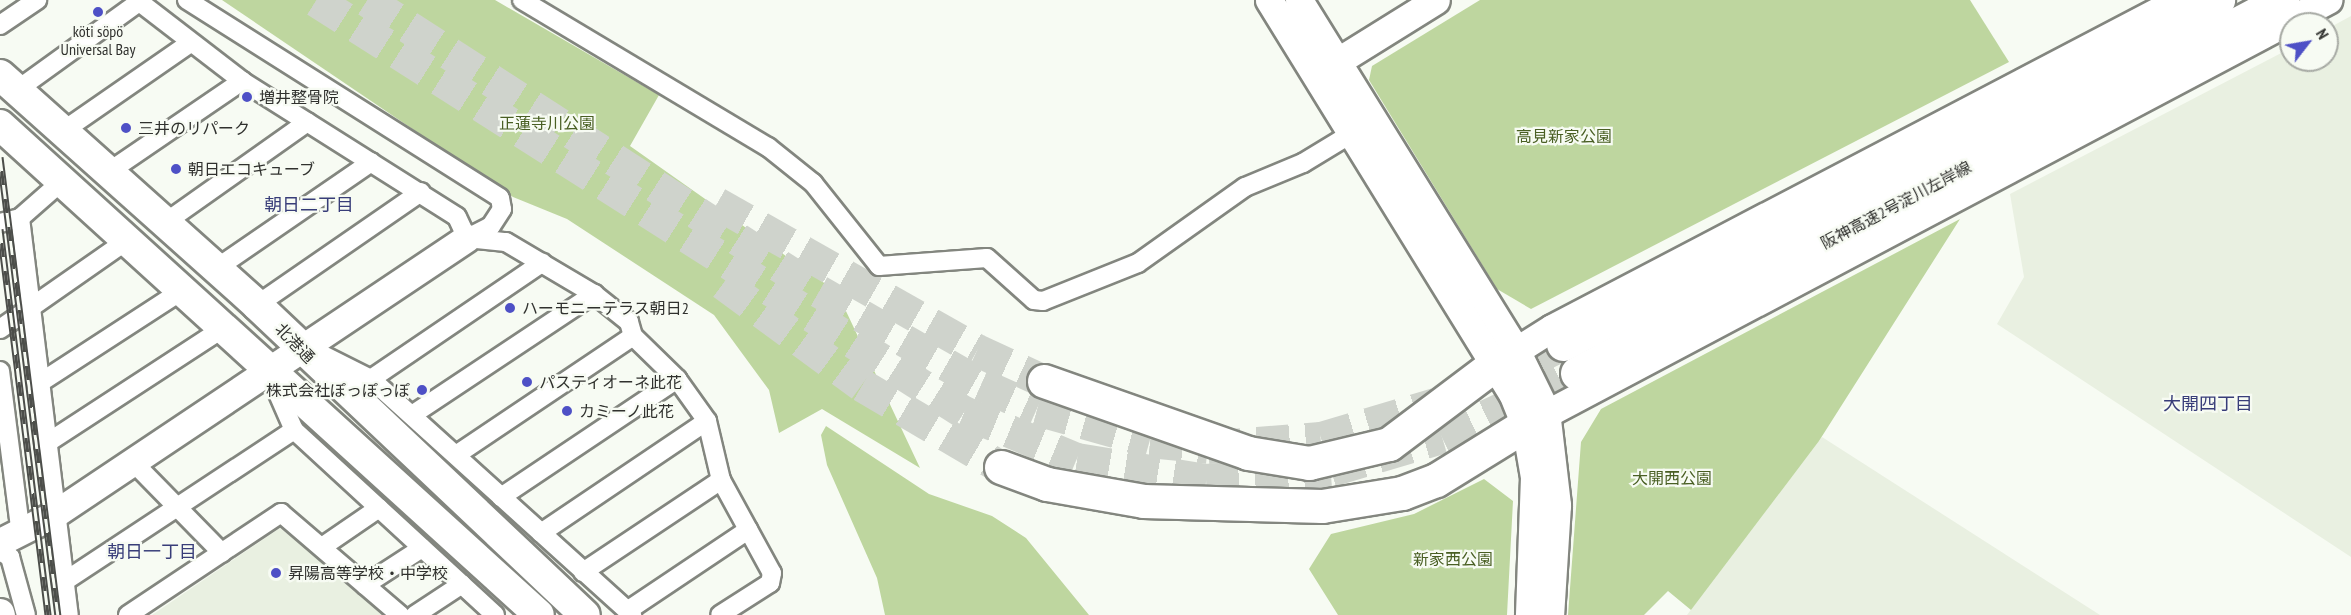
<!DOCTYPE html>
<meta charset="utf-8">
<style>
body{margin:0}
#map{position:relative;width:2351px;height:615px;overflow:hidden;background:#f7fbf3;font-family:"PT Sans Narrow","Noto Sans JP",sans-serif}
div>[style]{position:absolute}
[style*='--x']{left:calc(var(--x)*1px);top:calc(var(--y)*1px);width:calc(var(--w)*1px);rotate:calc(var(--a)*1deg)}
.built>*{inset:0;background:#e9f0e1}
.green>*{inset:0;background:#bed69f}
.highway-tunnel>*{height:33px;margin-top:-16.5px;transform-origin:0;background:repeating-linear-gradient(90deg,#cfd3cc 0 33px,transparent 0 49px)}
.roads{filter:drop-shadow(2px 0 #83867f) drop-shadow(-2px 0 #83867f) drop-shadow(0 2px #83867f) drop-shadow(0 -2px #83867f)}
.street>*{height:18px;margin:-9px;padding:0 9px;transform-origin:9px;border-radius:9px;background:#fff}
.secondary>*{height:27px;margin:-13.5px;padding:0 13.5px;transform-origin:13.5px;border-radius:13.5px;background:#fff}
.primary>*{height:30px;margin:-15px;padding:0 15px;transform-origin:15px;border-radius:15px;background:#fff}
.highway>*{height:33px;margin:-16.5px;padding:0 16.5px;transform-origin:16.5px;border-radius:16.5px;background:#fff}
.rail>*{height:7px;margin-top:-3.5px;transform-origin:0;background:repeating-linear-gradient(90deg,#f7fbf3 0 14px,#4c4e4a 0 28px);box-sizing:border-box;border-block:2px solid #4c4e4a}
.dots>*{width:16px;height:16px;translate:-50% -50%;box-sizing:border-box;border:3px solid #f7fbf3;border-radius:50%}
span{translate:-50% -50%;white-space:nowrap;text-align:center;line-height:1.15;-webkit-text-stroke:4.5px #f7fbf3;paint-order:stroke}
.poi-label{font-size:16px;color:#30312e}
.left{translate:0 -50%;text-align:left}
.right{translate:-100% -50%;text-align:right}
.park-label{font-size:16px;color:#495f23}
.street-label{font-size:16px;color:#30312e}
.neighbourhood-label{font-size:18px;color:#383d79}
.north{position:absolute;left:2279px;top:12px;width:60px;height:60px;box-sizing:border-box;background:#f7fbf3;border:2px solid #a7aaa4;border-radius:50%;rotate:59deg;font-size:16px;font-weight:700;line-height:24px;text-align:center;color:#30312e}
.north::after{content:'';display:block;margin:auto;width:21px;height:27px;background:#4e50c6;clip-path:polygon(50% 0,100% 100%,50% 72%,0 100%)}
</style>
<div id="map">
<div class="built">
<i style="clip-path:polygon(2351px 16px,2351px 557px,1997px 324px,2024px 277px,2010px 194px,2291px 48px,2291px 60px,2327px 60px,2327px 29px)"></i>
<i style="clip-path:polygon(1822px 437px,2100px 615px,1687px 615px)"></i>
<i style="clip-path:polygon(280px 528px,388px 615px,152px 615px)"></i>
</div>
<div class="green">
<i style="clip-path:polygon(222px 0,495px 0,659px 95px,630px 146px,837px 292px,920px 468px,822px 409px,779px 433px,769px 390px,714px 315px,567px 219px,513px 197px)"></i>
<i style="clip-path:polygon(1480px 0,1970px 0,2009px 62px,1531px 309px,1497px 289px,1369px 80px,1372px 66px)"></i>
<i style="clip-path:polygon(1960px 219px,1819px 441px,1691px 610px,1668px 591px,1644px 615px,1568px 615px,1581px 442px,1601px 409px)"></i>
<i style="clip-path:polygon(826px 426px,929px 494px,992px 516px,1026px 538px,1089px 615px,885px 615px,877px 578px,827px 465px,821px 435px)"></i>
<i style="clip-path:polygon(1484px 479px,1513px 501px,1507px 615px,1338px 615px,1309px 569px,1331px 534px,1414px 514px)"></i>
</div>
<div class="highway-tunnel">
<i style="--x:316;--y:0;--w:768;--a:32.45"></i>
<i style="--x:964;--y:412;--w:122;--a:22.6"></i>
<i style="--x:1077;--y:459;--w:131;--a:9.2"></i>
<i style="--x:1206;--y:480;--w:125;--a:-4.6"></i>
<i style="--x:1331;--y:470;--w:116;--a:-16.6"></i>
<i style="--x:1442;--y:437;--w:149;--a:-25.4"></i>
<i style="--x:367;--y:0;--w:538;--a:32.77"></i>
<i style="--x:819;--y:291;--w:187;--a:29.9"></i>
<i style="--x:981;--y:384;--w:61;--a:24.1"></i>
<i style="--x:1037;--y:409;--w:117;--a:15.8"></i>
<i style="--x:1150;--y:441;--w:58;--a:5.9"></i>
<i style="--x:1208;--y:447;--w:113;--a:-4.6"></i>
<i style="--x:1321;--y:438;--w:120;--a:-16.5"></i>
<i style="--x:717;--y:203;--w:299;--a:29.5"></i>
<i style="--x:977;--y:350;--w:74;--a:24.8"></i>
<i style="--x:723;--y:283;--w:172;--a:36.3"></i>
<i style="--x:862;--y:385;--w:161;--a:30.5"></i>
<i style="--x:1494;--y:378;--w:77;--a:-26.2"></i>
</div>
<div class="roads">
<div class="street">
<i style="--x:137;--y:0;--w:133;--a:37.6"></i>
<i style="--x:242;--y:81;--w:254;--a:32.3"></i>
<i style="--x:457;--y:217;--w:23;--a:65"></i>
<i style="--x:467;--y:238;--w:39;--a:6"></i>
<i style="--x:506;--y:242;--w:102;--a:30.6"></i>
<i style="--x:594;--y:294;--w:45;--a:38.7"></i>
<i style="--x:629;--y:322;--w:15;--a:74"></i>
<i style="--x:633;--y:336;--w:62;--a:44.3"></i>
<i style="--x:677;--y:379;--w:52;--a:54.5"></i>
<i style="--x:707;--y:421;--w:61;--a:76.7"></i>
<i style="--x:721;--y:480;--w:106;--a:61.3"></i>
<i style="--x:772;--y:573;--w:10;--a:101"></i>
<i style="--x:770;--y:583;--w:59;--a:147.4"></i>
<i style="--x:187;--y:0;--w:370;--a:32.3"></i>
<i style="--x:500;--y:198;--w:11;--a:80"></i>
<i style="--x:502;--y:209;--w:20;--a:123"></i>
<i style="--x:491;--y:226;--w:27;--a:153"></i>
<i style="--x:522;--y:0;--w:287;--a:30.9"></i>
<i style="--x:768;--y:147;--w:58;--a:38.7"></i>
<i style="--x:813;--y:183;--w:106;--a:51.5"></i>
<i style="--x:879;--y:266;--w:108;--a:-4.2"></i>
<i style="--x:987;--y:258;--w:63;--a:41.8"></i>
<i style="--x:1034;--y:300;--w:9;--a:6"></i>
<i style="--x:1043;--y:301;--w:102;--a:-21.8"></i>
<i style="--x:1138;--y:263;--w:131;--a:-35.4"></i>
<i style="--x:1245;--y:187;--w:63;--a:-22.5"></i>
<i style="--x:1303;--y:163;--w:66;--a:-31.3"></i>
<i style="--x:0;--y:25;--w:45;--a:-34"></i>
<i style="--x:17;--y:90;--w:150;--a:-35.8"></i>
<i style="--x:63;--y:131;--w:155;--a:-34.7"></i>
<i style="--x:110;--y:171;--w:160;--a:-34.3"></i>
<i style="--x:20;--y:218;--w:400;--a:83"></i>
<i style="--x:166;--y:222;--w:173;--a:-35.3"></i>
<i style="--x:0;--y:223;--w:21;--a:-14"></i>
<i style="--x:20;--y:218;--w:55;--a:-41.3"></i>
<i style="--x:217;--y:268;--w:187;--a:-34.5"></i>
<i style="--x:257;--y:305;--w:199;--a:-34.6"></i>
<i style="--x:0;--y:329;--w:154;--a:-34.9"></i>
<i style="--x:319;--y:353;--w:58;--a:26.6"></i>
<i style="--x:371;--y:379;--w:352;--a:42.1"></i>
<i style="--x:0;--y:371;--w:164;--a:82.7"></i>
<i style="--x:371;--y:379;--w:207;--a:-34.2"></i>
<i style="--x:272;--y:380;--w:55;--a:66.3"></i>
<i style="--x:294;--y:430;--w:273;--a:42.6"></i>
<i style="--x:38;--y:384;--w:171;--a:-33"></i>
<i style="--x:412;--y:415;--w:219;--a:-33.6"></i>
<i style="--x:44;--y:445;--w:212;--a:-33.1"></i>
<i style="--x:456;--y:455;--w:213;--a:-33.9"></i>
<i style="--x:133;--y:462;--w:127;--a:45.6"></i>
<i style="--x:501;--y:497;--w:212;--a:-33.8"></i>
<i style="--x:541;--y:533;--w:200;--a:-34"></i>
<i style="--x:322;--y:547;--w:69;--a:-34.4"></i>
<i style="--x:0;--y:551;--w:12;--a:31"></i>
<i style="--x:10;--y:557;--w:60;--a:74.6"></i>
<i style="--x:583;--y:572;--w:166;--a:-33.7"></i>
<i style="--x:62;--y:583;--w:278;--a:-33.4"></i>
<i style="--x:365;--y:585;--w:68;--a:-33"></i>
<i style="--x:627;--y:611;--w:146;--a:-33.8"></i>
<i style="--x:128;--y:615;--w:184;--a:-33.7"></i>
<i style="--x:281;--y:513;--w:157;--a:40.6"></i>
<i style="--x:415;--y:615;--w:56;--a:-33.4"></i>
</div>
<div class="secondary">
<i style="--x:1269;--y:0;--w:462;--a:58.3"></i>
<i style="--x:1512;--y:393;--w:35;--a:68"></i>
<i style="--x:1525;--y:425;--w:53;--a:80.2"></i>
<i style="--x:1534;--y:477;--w:138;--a:92.1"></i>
<i style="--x:1299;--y:0;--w:412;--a:58.2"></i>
<i style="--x:1516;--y:350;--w:68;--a:63.8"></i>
<i style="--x:1546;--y:411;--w:95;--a:83.3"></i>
<i style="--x:1557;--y:505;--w:110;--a:93.6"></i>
<i style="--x:1322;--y:71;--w:134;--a:-31.9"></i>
<i style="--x:1495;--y:364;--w:67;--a:-32.3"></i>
<i style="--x:1552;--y:328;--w:708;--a:-27.62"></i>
<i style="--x:1525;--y:425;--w:909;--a:-27.89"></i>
<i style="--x:0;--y:542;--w:59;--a:-27"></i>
<i style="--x:53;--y:515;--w:498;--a:-33.8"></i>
<i style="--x:0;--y:612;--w:3;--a:72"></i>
</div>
<div class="primary">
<i style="--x:0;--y:75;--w:345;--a:41.8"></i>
<i style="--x:257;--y:305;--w:451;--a:43.4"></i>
<i style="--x:0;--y:125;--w:728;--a:42.27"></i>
</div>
<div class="highway">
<i style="--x:1563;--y:344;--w:740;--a:-27.71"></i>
<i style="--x:1577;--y:373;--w:798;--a:-27.88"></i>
<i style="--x:1044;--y:381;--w:216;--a:19.4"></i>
<i style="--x:1248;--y:453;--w:62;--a:9.3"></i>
<i style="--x:1309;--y:463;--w:82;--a:-13.4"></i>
<i style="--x:1389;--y:444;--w:133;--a:-37"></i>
<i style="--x:1001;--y:467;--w:49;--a:20.3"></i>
<i style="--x:1047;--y:484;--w:97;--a:10"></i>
<i style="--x:1143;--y:501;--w:179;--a:1.6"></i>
<i style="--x:1322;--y:506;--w:81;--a:-9.2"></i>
<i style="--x:1402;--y:493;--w:36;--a:-21"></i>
<i style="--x:1436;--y:480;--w:105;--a:-31.7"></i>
</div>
</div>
<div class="rail">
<i style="--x:0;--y:157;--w:462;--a:82.8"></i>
<i style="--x:0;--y:229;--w:389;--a:82.9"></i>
</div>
<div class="dots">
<i style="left:98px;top:12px;background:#4e50c6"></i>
<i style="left:247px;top:97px;background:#4e50c6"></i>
<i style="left:126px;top:128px;background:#4e50c6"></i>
<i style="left:176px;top:169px;background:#4e50c6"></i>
<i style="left:510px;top:308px;background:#4e50c6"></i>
<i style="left:527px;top:382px;background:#4e50c6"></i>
<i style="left:422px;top:390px;background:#4e50c6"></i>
<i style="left:567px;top:411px;background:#4e50c6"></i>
<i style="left:276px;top:573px;background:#4e50c6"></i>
</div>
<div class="poi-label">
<span style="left:98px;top:40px">köti söpö<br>Universal Bay</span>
<span class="left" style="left:259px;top:97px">増井整骨院</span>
<span class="left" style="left:138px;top:128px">三井のリパーク</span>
<span class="left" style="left:188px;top:169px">朝日エコキューブ</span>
<span class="left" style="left:522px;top:308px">ハーモニーテラス朝日2</span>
<span class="left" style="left:539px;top:382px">パスティオーネ此花</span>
<span class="right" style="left:410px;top:390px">株式会社ぽっぽっぽ</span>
<span class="left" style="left:579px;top:411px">カミーノ此花</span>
<span class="left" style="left:288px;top:573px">昇陽高等学校・中学校</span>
</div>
<div class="park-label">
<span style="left:547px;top:123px">正蓮寺川公園</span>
<span style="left:1564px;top:136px">高見新家公園</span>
<span style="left:1672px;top:478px">大開西公園</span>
<span style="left:1453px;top:559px">新家西公園</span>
</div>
<div class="street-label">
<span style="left:1896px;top:205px;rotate:-28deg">阪神高速2号淀川左岸線</span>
<span style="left:295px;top:343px;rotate:46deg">北港通</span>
</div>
<div class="neighbourhood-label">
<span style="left:309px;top:205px">朝日二丁目</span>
<span style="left:2208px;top:404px">大開四丁目</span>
<span style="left:152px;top:552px">朝日一丁目</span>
</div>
<div class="north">N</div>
</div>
